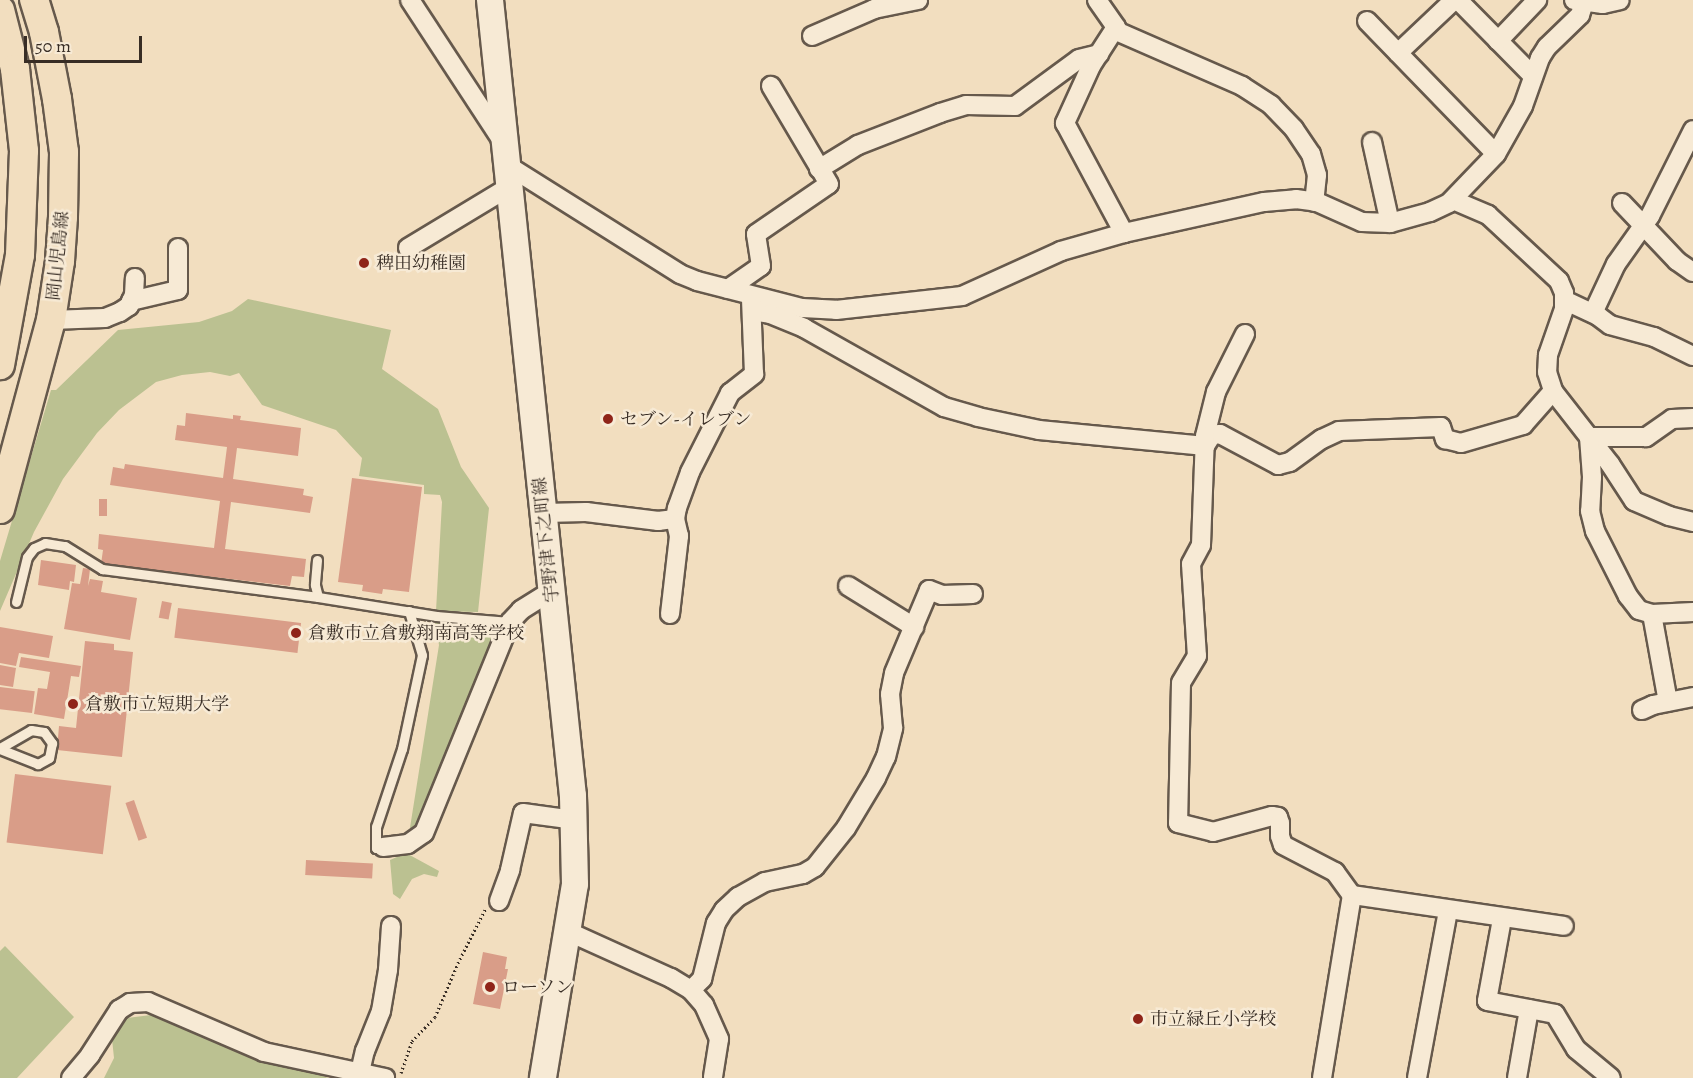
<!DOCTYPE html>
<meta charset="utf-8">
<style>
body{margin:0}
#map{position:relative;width:1693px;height:1078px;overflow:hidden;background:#f2debf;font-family:Alegreya,"Noto Serif JP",serif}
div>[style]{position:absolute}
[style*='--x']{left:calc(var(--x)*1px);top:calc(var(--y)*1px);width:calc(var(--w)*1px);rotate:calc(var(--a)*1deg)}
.green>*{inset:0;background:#bbc191}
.building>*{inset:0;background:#d99d88;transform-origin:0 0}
.path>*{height:3px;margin-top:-1.5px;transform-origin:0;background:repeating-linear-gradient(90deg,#382d25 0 1.5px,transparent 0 4.5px)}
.roads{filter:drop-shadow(2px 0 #66594c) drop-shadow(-2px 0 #66594c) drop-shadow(0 2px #66594c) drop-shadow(0 -2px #66594c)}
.lane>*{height:9px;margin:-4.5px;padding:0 4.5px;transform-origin:4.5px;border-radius:4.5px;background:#f7ead5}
.street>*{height:18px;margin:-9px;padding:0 9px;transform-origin:9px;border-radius:9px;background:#f7ead5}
.secondary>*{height:26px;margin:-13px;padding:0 13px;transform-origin:13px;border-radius:13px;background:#f7ead5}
.primary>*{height:28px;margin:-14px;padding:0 14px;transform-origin:14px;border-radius:14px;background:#f2debf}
.dots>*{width:16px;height:16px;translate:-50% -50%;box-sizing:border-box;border:3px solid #f7ead5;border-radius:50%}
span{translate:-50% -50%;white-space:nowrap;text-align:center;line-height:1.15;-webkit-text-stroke:5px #f7ead5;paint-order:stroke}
.street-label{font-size:18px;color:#382d25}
.poi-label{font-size:18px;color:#382d25}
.left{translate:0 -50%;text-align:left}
.scale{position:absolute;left:24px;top:36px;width:118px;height:27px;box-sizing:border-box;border:3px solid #382d25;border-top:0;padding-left:8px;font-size:18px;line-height:21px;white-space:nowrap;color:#382d25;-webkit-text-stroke:4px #f7ead5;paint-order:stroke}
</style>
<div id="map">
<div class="green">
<i style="clip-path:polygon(248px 299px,391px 330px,382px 369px,438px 409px,461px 467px,489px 508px,478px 612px,436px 611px,442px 502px,440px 495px,424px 494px,424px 485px,359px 476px,362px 458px,336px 430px,262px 405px,239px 373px,230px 376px,210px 372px,182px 375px,156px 382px,119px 410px,97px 433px,63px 479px,34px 532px,0 611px,0 561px,51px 390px,56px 390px,118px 330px,199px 322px,232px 311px)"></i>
<i style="clip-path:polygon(435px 622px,498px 625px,418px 831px,409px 834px,439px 645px)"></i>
<i style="clip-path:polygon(406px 853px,439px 871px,437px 877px,424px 874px,412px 879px,400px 899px,393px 894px,390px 860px)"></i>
<i style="clip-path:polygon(5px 946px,74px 1017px,17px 1078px,0 1078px,0 951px)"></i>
<i style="clip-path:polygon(159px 1014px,309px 1070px,328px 1078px,104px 1078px,114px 1058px,112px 1039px,127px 1018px)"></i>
</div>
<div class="building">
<i style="clip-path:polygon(186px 413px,233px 419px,233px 415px,241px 416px,240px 420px,301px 428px,298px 456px,237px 448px,233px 479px,304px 489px,303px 495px,313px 497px,310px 513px,231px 502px,225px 549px,306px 559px,304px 577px,292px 576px,290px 586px,101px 564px,103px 550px,98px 549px,99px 534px,214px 548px,220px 501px,110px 485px,113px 467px,124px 469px,125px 464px,223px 478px,227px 447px,175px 440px,177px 425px,185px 426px)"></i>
<i style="clip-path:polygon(352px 478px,422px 487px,409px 592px,383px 589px,382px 594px,362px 591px,363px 585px,338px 582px)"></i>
<i style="left:99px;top:499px;width:8px;height:17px"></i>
<i style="clip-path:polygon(41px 560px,76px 565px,74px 582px,70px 581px,69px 590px,38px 585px)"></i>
<i style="clip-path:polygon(83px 568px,90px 569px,88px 586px,90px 579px,103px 581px,101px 592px,137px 598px,130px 640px,64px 629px,72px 583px,80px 584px)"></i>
<i style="left:162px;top:601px;width:10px;height:17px;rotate:11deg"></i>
<i style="left:178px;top:608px;width:124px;height:30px;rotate:7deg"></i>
<i style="clip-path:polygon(0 627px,53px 636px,49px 658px,19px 653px,16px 666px,0 663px)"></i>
<i style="clip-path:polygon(85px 641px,114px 644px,114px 650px,133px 652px,122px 757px,57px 750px,59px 726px,76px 728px)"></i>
<i style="clip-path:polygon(21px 657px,81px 666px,79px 677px,71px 676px,64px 719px,34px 714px,38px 688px,47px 689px,50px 672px,19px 667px)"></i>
<i style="clip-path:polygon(0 665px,16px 668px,13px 687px,0 685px)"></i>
<i style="left:0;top:687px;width:35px;height:22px;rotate:7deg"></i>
<i style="left:15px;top:774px;width:97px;height:69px;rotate:7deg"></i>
<i style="left:134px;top:800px;width:40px;height:9px;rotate:71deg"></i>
<i style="left:306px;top:860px;width:67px;height:15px;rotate:3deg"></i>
<i style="clip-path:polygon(483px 952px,507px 957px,505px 969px,508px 969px,500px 1009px,473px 1004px)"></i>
</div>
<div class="path">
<i style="--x:401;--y:1073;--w:34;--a:-71"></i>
<i style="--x:412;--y:1041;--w:33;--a:-46"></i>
<i style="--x:435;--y:1017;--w:59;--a:-66.9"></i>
<i style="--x:458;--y:963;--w:62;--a:-63"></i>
</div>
<div class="roads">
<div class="lane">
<i style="--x:317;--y:560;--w:25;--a:95"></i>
<i style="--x:315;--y:585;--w:12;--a:76"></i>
<i style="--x:318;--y:597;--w:120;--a:9.1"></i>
<i style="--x:436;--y:616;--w:74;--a:4.6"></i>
<i style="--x:16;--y:602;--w:46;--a:-76.3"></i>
<i style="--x:27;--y:557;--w:11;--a:-52"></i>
<i style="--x:34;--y:548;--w:12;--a:-24"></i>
<i style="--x:45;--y:543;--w:20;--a:9"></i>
<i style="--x:65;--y:546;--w:44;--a:31.9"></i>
<i style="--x:102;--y:569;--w:218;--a:7.4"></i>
<i style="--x:0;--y:748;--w:36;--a:-30"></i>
<i style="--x:31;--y:730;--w:13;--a:9"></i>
<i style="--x:44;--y:732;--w:14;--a:54"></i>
<i style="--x:52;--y:743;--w:15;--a:101"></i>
<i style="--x:49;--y:758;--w:13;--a:151"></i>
<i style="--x:38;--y:764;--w:41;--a:-158.5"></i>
<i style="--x:381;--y:848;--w:5;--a:180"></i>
<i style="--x:376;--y:848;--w:21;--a:-90"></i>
<i style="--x:376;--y:827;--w:82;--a:-71.6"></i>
<i style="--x:402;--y:749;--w:96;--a:-78"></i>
<i style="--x:422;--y:655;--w:46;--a:-106.5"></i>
</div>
<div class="street">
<i style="--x:410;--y:0;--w:170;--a:56.8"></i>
<i style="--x:1097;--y:0;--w:33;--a:55"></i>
<i style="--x:1116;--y:27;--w:46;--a:122.7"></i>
<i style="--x:1091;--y:66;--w:63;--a:114.5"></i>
<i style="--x:1065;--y:123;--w:125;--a:61.8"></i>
<i style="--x:1458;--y:0;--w:107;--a:45.4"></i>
<i style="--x:1574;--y:0;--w:29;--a:8"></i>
<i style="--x:1603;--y:4;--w:17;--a:-13"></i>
<i style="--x:1367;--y:21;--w:185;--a:45.9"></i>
<i style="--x:1114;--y:30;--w:140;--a:23.6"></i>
<i style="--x:1242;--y:86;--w:35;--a:33"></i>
<i style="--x:1271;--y:105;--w:33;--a:46"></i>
<i style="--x:1294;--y:129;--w:30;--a:56"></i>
<i style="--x:1311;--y:154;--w:22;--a:74"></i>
<i style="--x:1317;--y:175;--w:27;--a:96"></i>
<i style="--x:812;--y:36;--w:68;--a:-23.5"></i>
<i style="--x:874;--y:9;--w:45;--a:-11.6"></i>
<i style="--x:1498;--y:41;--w:57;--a:-46.4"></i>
<i style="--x:1398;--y:53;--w:77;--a:-43.4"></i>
<i style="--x:1372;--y:142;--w:83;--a:77.5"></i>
<i style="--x:507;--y:165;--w:204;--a:32.2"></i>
<i style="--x:680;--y:274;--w:18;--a:22"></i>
<i style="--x:697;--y:281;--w:108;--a:14.4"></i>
<i style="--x:802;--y:308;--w:34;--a:3"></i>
<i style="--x:836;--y:310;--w:127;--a:-6.3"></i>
<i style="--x:962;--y:296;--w:109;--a:-24.4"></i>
<i style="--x:1061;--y:251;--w:66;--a:-15.9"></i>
<i style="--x:1124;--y:233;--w:143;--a:-12.5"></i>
<i style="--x:1264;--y:202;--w:32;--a:-5"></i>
<i style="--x:1296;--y:199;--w:21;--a:8"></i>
<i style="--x:1317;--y:202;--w:49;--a:24"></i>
<i style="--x:1362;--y:222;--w:28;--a:2"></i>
<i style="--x:1390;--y:223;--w:41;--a:-15.4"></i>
<i style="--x:1430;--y:212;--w:21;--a:-25"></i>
<i style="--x:1449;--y:203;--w:68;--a:-46.2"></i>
<i style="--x:1496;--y:154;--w:55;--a:-60.6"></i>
<i style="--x:1523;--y:106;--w:51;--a:-70.5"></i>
<i style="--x:1540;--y:58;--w:13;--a:-58"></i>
<i style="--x:1547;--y:47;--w:46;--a:-44.1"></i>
<i style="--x:1580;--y:15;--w:16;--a:-72"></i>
<i style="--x:819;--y:169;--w:46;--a:-31.6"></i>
<i style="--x:858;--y:145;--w:88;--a:-21.3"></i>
<i style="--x:940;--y:113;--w:27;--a:-17"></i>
<i style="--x:966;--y:105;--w:49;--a:1.2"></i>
<i style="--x:1015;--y:106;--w:79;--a:-36.3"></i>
<i style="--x:1079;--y:59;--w:21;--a:-14"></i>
<i style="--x:1453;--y:200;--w:38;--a:23"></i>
<i style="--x:1488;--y:215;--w:97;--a:42.9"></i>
<i style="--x:1559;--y:281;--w:13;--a:67"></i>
<i style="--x:1564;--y:293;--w:16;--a:90"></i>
<i style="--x:1564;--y:309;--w:49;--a:109.2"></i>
<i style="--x:1548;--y:355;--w:17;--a:93"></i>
<i style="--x:1547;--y:372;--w:20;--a:72"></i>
<i style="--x:1553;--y:391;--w:93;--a:52"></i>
<i style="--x:1610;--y:464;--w:44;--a:57"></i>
<i style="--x:1634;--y:501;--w:38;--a:23"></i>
<i style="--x:1669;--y:516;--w:25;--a:14"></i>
<i style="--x:1622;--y:203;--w:80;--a:46.5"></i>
<i style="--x:1677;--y:261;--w:19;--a:35"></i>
<i style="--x:408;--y:248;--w:118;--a:-31.1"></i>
<i style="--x:728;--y:289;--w:40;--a:-34.9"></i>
<i style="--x:761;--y:266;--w:32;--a:-99"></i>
<i style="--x:756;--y:234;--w:88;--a:-34.4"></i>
<i style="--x:829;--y:184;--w:114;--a:-120.6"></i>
<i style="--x:1564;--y:300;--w:38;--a:25"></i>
<i style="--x:1598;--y:316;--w:15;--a:37"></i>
<i style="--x:1610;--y:325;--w:46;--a:15.3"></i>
<i style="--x:1654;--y:337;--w:43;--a:26"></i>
<i style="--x:131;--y:301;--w:48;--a:-13.2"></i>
<i style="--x:178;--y:290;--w:42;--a:-90"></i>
<i style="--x:752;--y:311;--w:18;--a:9"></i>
<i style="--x:770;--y:314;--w:37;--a:22"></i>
<i style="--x:804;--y:328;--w:161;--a:29.4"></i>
<i style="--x:944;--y:407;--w:35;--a:16"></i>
<i style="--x:978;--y:417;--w:62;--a:12"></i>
<i style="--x:1039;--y:430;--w:167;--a:5.5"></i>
<i style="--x:1205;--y:446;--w:13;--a:-58"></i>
<i style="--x:1212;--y:435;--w:8;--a:-7"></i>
<i style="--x:1220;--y:434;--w:66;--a:28.1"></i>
<i style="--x:1278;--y:465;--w:12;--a:-14"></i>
<i style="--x:1290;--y:462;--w:39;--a:-36"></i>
<i style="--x:1322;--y:439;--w:19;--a:-25"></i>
<i style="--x:1339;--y:431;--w:102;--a:-2.2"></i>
<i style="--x:1441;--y:427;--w:13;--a:72"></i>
<i style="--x:1445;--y:439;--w:16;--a:14"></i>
<i style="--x:1461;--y:443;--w:65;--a:-16.2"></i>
<i style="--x:1523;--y:425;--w:45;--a:-48.6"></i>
<i style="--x:1593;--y:313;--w:54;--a:-64.9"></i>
<i style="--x:1616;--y:264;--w:59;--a:-54.7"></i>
<i style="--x:1650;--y:216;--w:96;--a:-63.4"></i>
<i style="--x:51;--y:320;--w:54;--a:-2.1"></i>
<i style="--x:105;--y:318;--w:16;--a:-22"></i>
<i style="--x:120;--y:312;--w:11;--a:-34"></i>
<i style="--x:129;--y:306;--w:12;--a:-66"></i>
<i style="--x:134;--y:295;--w:17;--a:-87"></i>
<i style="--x:1245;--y:334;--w:65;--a:116.6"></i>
<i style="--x:1216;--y:392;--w:45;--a:104"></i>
<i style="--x:1205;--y:436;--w:109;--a:92.1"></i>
<i style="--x:1201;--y:545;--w:21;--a:118"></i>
<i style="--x:1191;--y:564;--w:92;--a:86.3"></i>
<i style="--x:1197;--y:656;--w:31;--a:121"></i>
<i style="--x:1181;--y:683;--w:140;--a:91.2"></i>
<i style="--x:1178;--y:823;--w:36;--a:14"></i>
<i style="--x:1213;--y:832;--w:61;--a:-15.2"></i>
<i style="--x:1272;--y:816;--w:6;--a:9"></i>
<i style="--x:1278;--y:817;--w:6;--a:72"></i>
<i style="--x:1280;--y:823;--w:13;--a:90"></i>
<i style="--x:1280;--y:836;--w:9;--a:72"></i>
<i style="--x:1283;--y:845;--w:59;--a:27.4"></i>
<i style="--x:1335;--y:872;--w:29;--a:54"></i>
<i style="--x:1352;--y:895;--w:214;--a:8.3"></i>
<i style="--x:1693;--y:418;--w:21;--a:177"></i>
<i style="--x:1672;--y:419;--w:32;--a:145"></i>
<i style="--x:1646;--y:437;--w:57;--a:180"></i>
<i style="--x:1589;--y:437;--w:40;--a:85.7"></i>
<i style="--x:1592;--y:477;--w:34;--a:93"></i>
<i style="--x:1590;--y:511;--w:21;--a:76"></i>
<i style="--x:1595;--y:531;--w:73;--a:63.1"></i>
<i style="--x:1628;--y:596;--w:18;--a:52"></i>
<i style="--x:1639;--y:610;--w:14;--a:17"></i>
<i style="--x:1652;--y:614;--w:41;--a:-2.8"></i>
<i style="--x:544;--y:513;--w:42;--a:-1.4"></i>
<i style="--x:586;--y:512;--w:73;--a:7.1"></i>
<i style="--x:658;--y:521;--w:17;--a:-7"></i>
<i style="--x:848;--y:586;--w:78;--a:31.8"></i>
<i style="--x:670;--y:614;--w:79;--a:-83.4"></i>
<i style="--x:679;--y:536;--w:17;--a:-103"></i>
<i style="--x:675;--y:519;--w:11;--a:-80"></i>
<i style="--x:677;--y:508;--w:38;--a:-70"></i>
<i style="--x:690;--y:472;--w:89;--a:-63.1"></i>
<i style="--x:730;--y:393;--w:31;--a:-38"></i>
<i style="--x:754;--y:374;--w:75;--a:-92.3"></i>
<i style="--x:1652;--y:614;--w:89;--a:79.7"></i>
<i style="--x:1642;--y:710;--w:12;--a:-24"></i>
<i style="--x:1653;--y:705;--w:41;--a:-11.3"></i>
<i style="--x:383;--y:847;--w:25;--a:-7"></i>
<i style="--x:408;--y:844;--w:19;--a:-35"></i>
<i style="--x:424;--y:833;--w:228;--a:-67.8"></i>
<i style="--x:510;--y:622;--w:16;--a:-47"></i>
<i style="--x:521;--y:610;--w:36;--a:-32"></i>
<i style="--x:499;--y:901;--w:33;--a:-70"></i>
<i style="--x:510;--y:870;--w:58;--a:-77.2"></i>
<i style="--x:523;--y:813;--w:51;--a:7.8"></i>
<i style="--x:1502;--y:919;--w:83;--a:100.4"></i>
<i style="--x:1487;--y:1001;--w:69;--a:10.8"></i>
<i style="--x:1555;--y:1014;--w:41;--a:59"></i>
<i style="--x:1576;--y:1049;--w:45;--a:39.6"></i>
<i style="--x:569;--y:932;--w:112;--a:24.3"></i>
<i style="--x:671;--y:978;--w:23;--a:31"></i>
<i style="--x:691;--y:990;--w:20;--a:49"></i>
<i style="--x:704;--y:1005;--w:37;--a:66"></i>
<i style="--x:719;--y:1039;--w:39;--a:99"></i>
<i style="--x:691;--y:990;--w:16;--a:-45"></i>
<i style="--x:702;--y:979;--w:58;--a:-76"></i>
<i style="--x:716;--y:923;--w:15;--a:-58"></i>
<i style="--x:724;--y:910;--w:19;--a:-43"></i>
<i style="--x:738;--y:897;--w:31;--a:-29"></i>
<i style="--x:765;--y:882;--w:39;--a:-12"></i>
<i style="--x:803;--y:874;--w:14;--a:-30"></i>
<i style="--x:815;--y:867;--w:50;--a:-51.5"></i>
<i style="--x:846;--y:828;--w:58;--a:-59"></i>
<i style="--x:876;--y:778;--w:23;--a:-65"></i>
<i style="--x:886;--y:757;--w:30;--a:-76"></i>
<i style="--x:893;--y:728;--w:34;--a:-95"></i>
<i style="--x:890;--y:694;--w:21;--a:-79"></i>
<i style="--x:894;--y:673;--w:90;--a:-67.1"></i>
<i style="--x:929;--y:590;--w:14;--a:21"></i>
<i style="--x:942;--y:595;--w:31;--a:-2"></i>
<i style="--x:360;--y:1072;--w:22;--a:-77"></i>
<i style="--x:365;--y:1051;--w:43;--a:-68.2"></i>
<i style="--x:381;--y:1011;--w:42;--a:-80.3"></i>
<i style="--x:388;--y:970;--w:44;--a:-86.1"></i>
<i style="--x:71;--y:1078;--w:30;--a:-50"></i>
<i style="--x:90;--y:1055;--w:54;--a:-57.2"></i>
<i style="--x:119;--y:1010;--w:13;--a:-32"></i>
<i style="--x:130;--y:1003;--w:18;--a:-3"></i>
<i style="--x:148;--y:1002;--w:126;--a:23.3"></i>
<i style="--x:264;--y:1052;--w:124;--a:12.1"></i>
<i style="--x:1322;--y:1078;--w:185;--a:-80.7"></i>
<i style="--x:1417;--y:1078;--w:170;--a:-79.5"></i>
<i style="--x:1517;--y:1078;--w:70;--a:-80.1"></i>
</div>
<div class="secondary">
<i style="--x:490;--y:0;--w:800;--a:84.05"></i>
<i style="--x:573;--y:796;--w:88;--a:88.7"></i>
<i style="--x:575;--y:884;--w:197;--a:99.4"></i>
</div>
<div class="primary">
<i style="--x:0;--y:10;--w:61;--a:75.7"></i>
<i style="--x:15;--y:69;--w:82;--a:83.7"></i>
<i style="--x:24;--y:151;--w:104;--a:92.2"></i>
<i style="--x:20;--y:255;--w:112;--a:100.3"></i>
<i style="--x:0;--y:509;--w:196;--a:-74.9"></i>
<i style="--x:51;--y:320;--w:60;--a:-81.3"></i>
<i style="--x:60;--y:261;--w:44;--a:-86.1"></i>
<i style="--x:63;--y:217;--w:65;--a:-89.1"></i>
<i style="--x:64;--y:152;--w:53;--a:-97.5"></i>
<i style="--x:57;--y:99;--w:68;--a:-101"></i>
<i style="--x:44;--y:32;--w:34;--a:-107"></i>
</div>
</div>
<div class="dots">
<i style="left:364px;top:263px;background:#8f2418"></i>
<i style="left:608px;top:419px;background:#8f2418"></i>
<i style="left:296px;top:633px;background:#8f2418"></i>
<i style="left:73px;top:704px;background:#8f2418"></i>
<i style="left:490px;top:987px;background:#8f2418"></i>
<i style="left:1138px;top:1019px;background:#8f2418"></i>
</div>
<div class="street-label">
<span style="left:58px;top:256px;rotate:-84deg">岡山児島線</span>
<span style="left:546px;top:540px;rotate:-96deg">宇野津下之町線</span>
</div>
<div class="poi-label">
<span class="left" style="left:376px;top:263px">稗田幼稚園</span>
<span class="left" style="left:620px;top:419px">セブン-イレブン</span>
<span class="left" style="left:308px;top:633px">倉敷市立倉敷翔南高等学校</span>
<span class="left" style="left:85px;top:704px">倉敷市立短期大学</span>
<span class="left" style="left:502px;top:987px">ローソン</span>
<span class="left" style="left:1150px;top:1019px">市立緑丘小学校</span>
</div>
<div class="scale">50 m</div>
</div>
